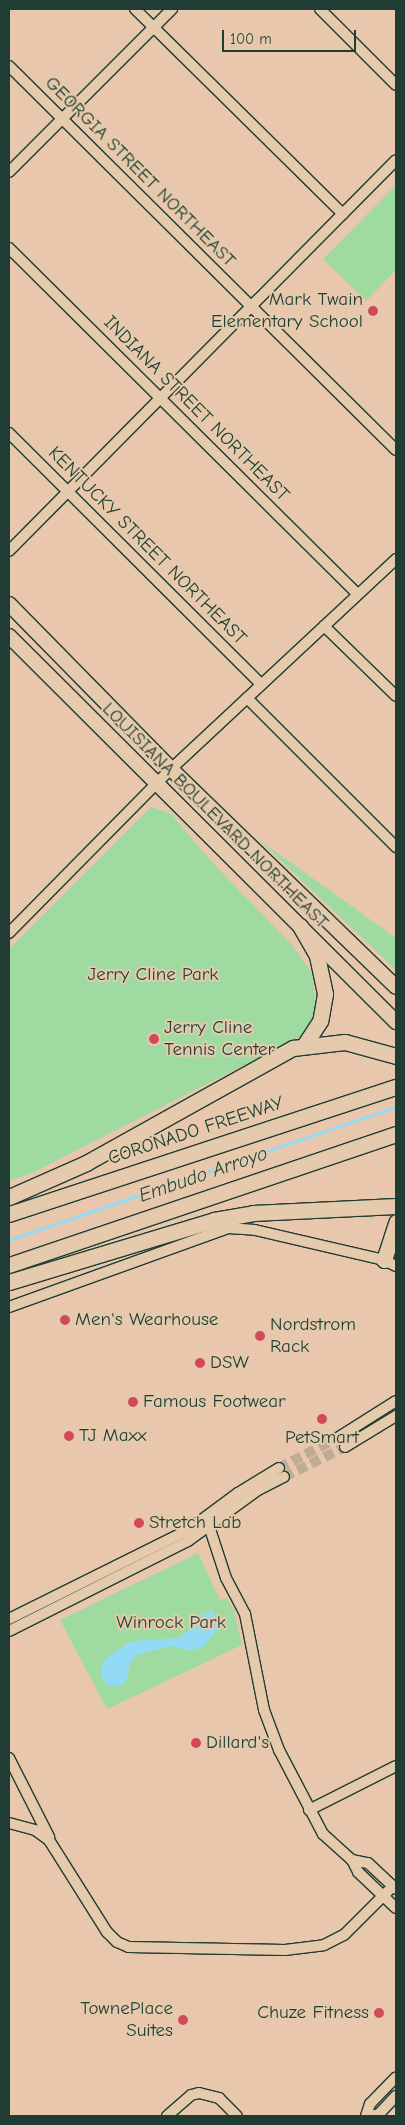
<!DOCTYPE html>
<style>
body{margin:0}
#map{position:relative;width:405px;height:2125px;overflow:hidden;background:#e8c7ad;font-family:"Comic Neue",sans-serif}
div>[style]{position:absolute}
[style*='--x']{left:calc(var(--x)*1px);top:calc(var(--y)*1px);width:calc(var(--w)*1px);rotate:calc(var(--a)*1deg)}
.green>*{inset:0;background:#9fdaa1}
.water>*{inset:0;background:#93dbf4}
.stream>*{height:2.5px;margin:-1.25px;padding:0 1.25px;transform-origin:1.25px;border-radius:1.25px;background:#93dbf4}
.minor-tunnel>*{height:10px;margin-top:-5px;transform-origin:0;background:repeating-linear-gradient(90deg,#c0ab95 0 10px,transparent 0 15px)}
.roads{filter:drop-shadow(1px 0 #1f3d34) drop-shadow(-1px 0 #1f3d34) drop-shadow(0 1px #1f3d34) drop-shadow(0 -1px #1f3d34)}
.minor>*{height:10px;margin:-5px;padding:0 5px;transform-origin:5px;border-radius:5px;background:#e5caac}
.major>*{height:14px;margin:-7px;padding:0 7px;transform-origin:7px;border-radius:7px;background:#e5caac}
.highway>*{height:15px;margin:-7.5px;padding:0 7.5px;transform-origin:7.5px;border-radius:7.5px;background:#e5caac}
.dots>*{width:14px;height:14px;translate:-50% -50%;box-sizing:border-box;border:2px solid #e5caac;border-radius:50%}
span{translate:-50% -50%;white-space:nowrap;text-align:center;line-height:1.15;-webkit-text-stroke:4px #e5caac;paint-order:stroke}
.street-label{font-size:19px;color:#1f3d34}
.poi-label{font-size:19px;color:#1f3d34}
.right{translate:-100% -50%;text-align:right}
.left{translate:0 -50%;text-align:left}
.park-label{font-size:19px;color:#254539}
.water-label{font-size:20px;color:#25453e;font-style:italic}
.frame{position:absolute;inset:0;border:10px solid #1f3d34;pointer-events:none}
.scale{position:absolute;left:222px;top:30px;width:134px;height:22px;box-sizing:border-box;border:2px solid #1f3d34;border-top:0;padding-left:6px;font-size:15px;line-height:18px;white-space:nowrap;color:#1f3d34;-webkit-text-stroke:4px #e5caac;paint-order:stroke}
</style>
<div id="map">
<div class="green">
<i style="clip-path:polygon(396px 185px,396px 270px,366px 301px,323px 259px)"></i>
<i style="clip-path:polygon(151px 807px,170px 813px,212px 862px,293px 946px,312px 973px,316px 1008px,307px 1032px,301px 1036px,32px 1173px,9px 1181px,9px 949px)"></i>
<i style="clip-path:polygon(258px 839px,396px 938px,396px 970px)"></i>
<i style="clip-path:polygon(198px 1553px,220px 1600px,227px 1598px,234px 1611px,242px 1645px,107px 1709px,60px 1620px)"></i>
</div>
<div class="water">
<i style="clip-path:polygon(213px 1611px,219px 1627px,204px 1646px,191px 1651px,171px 1646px,137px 1655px,130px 1663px,127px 1680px,121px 1685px,107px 1685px,102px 1678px,100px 1670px,106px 1658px,131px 1641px,179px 1638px,194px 1626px,202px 1614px)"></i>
</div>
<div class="stream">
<i style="--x:9;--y:1240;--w:409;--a:-19"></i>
</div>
<div class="minor-tunnel">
<i style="--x:279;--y:1468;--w:68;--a:-27.3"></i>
<i style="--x:284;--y:1477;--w:68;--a:-26.2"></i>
</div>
<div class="roads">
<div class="minor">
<i style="--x:135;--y:9;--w:292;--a:44.6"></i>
<i style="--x:320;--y:9;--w:107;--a:45"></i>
<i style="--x:9;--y:66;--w:545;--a:44.78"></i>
<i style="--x:9;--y:172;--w:231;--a:-45"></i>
<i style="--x:9;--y:248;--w:491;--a:44.8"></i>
<i style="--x:9;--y:433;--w:356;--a:44.9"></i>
<i style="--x:9;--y:551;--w:550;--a:-45.29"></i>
<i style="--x:324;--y:626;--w:100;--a:44.2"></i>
<i style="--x:247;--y:698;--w:211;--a:45"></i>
<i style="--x:9;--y:933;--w:231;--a:-45.4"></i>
<i style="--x:171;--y:769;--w:308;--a:-43"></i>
<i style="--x:9;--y:1307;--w:233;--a:-19.8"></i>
<i style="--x:228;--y:1228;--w:27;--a:4"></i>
<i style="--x:255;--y:1230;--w:132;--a:13.1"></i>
<i style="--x:384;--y:1260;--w:13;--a:27"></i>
<i style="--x:339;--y:1437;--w:67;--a:-32.3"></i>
<i style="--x:345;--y:1447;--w:60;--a:-31.3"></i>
<i style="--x:209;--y:1526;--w:55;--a:71.9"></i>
<i style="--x:226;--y:1578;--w:41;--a:62.2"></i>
<i style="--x:245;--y:1614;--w:98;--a:78.8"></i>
<i style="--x:264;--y:1710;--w:43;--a:69.4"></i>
<i style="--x:279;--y:1750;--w:95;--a:62.4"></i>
<i style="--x:323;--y:1834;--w:39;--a:42"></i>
<i style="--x:352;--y:1860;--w:13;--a:63"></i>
<i style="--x:358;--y:1872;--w:52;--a:43.5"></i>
<i style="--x:9;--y:1619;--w:200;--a:-26.4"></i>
<i style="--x:188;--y:1530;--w:62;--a:-36.5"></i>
<i style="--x:238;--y:1493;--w:48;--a:-31.4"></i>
<i style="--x:9;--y:1631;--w:200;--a:-26.7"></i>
<i style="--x:188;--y:1541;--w:87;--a:-36.1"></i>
<i style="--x:258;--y:1490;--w:29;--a:-27"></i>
<i style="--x:9;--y:1758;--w:89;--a:63.1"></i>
<i style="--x:309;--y:1810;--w:97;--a:-26.8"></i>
<i style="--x:9;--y:1823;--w:27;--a:15"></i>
<i style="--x:35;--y:1830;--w:17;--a:36"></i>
<i style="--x:49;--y:1840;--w:109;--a:57.8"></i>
<i style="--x:107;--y:1932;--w:14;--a:45"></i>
<i style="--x:117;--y:1942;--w:13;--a:23"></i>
<i style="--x:129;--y:1947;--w:156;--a:1.1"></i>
<i style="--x:285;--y:1950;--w:39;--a:-7"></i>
<i style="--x:324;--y:1945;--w:22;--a:-27"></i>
<i style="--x:344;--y:1935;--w:69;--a:-45"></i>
<i style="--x:352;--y:1860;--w:16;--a:11"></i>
<i style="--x:368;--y:1863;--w:38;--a:43"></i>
<i style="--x:167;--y:2116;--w:32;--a:-41"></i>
<i style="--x:191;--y:2095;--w:8;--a:-14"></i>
<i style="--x:199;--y:2093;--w:21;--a:14"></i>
<i style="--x:219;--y:2098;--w:25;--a:45"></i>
<i style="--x:366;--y:2116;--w:13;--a:-72"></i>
<i style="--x:370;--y:2104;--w:37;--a:-46"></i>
<i style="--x:371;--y:2116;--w:8;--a:-14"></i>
<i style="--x:379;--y:2114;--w:25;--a:-47"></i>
</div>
<div class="major">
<i style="--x:9;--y:604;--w:231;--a:45.5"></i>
<i style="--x:171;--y:769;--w:313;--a:44.1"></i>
<i style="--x:9;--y:636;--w:547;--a:44.93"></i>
</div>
<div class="highway">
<i style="--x:300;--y:926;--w:34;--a:60"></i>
<i style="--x:317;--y:956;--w:39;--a:78"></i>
<i style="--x:325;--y:994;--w:27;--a:100"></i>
<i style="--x:320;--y:1021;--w:30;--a:123"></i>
<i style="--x:9;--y:1197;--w:84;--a:-23.8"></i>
<i style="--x:86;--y:1163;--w:237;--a:-29.1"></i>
<i style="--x:293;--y:1048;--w:52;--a:-6.6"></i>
<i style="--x:345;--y:1042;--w:53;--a:15.4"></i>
<i style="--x:9;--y:1214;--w:407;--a:-18.2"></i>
<i style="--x:384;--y:1260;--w:40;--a:-72"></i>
<i style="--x:9;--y:1265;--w:409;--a:-18.7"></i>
<i style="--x:9;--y:1282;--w:214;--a:-16.8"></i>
<i style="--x:214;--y:1220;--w:40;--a:-10"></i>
<i style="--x:253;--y:1213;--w:143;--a:-2.8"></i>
</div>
</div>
<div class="dots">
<i style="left:373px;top:311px;background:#d1495b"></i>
<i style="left:154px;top:1039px;background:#d1495b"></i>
<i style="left:65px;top:1320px;background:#d1495b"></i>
<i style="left:260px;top:1336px;background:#d1495b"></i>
<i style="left:200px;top:1363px;background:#d1495b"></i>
<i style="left:133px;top:1402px;background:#d1495b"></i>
<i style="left:322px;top:1419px;background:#d1495b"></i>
<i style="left:69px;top:1436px;background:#d1495b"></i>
<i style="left:139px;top:1523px;background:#d1495b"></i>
<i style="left:196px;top:1743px;background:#d1495b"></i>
<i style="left:379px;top:2013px;background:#d1495b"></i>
<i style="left:183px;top:2020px;background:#d1495b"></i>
</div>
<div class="street-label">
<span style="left:140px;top:172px;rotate:45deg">GEORGIA STREET NORTHEAST</span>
<span style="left:196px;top:409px;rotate:45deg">INDIANA STREET NORTHEAST</span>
<span style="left:147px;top:546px;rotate:45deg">KENTUCKY STREET NORTHEAST</span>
<span style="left:215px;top:816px;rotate:45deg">LOUISIANA BOULEVARD NORTHEAST</span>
<span style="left:196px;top:1131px;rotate:-18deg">CORONADO FREEWAY</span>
</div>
<div class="poi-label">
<span class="right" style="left:363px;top:311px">Mark Twain<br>Elementary School</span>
<span class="left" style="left:164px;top:1039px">Jerry Cline<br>Tennis Center</span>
<span class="left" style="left:75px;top:1320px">Men's Wearhouse</span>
<span class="left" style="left:270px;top:1336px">Nordstrom<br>Rack</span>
<span class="left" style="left:210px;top:1363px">DSW</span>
<span class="left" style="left:143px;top:1402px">Famous Footwear</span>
<span class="left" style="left:79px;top:1436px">TJ Maxx</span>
<span style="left:322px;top:1438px">PetSmart</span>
<span class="left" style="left:149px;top:1523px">Stretch Lab</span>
<span class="left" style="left:206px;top:1743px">Dillard's</span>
<span class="right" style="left:173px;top:2020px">TownePlace<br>Suites</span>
<span class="right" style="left:369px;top:2013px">Chuze Fitness</span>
</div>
<div class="park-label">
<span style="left:153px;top:975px">Jerry Cline Park</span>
<span style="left:171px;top:1623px">Winrock Park</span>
</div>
<div class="water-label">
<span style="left:203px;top:1174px;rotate:-19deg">Embudo Arroyo</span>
</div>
<div class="frame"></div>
<div class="scale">100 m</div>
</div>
